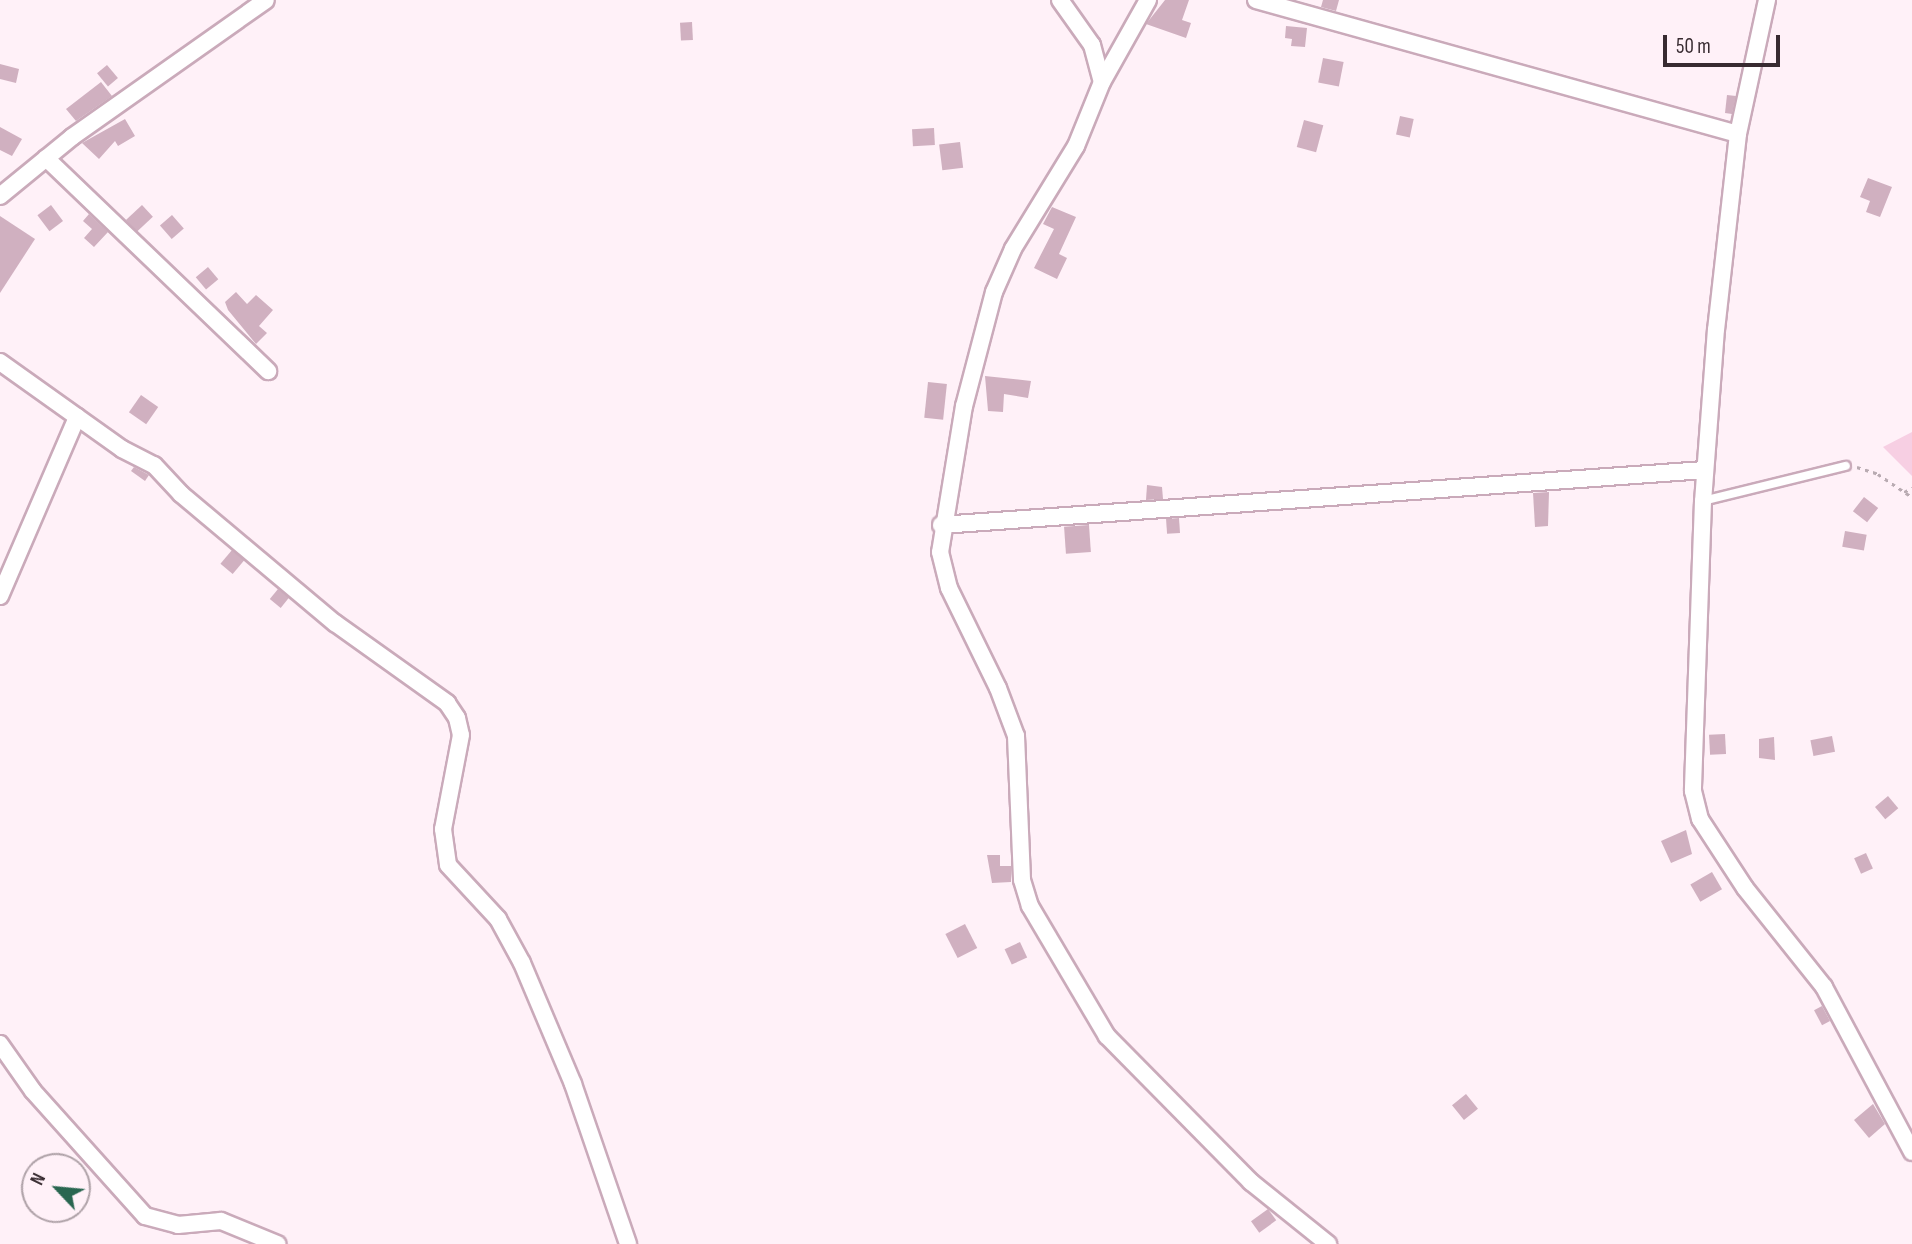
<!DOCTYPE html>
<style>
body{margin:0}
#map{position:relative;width:1912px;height:1244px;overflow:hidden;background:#fff1f8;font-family:"Sofia Sans Condensed",sans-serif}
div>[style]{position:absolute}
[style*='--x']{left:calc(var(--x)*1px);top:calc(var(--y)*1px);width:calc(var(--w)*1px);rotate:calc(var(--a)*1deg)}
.green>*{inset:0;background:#f7cfe3}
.building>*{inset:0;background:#d0b0c0;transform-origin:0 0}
.path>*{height:2.5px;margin-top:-1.25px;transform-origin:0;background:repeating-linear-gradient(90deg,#b9abb2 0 3.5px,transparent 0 8.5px)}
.roads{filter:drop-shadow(2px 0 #caaaba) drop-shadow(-2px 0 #caaaba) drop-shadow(0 2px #caaaba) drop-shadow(0 -2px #caaaba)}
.lane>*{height:8px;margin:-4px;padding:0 4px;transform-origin:4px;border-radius:4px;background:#fff}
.street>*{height:16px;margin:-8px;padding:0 8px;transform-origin:8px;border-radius:8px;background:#fff}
span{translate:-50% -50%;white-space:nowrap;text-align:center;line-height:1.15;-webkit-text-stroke:5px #fff1f8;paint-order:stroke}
.north{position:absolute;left:21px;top:1153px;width:70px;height:70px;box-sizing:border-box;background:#fff1f8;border:2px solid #afa2a8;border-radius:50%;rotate:296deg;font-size:19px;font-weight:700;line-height:28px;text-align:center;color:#382b31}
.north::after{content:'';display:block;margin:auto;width:24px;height:32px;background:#296650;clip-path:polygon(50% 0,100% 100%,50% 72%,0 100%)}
.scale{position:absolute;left:1663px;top:35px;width:117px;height:32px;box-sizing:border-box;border:4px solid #382b31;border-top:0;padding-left:9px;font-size:21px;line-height:24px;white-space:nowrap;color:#382b31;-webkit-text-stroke:5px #fff1f8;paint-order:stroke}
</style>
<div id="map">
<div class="green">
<i style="clip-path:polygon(1912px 432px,1912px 476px,1883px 447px)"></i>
</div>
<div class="building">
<i style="clip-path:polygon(1165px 0,1189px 0,1182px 20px,1191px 23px,1186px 38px,1146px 24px)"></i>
<i style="clip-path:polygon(1323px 0,1339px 0,1336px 11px,1321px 7px)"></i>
<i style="left:692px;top:22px;width:18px;height:12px;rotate:87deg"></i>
<i style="clip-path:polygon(1286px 26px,1307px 28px,1305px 47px,1291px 46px,1292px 39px,1285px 38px)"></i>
<i style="left:1323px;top:58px;width:21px;height:25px;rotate:11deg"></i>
<i style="clip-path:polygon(0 64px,19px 69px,16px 83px,0 79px)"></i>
<i style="left:107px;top:65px;width:17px;height:13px;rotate:50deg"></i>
<i style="clip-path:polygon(101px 82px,112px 96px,76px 121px,66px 109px)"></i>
<i style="clip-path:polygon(1727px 95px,1736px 96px,1732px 114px,1725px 113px)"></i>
<i style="left:1400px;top:116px;width:14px;height:19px;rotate:12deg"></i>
<i style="clip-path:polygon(125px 119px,135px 136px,118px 146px,115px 141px,99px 159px,82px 143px)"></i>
<i style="left:1304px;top:120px;width:20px;height:28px;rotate:15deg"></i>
<i style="clip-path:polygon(0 127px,22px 139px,12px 156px,0 150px)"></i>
<i style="left:934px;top:128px;width:17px;height:22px;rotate:87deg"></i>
<i style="left:960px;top:142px;width:26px;height:21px;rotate:83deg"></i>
<i style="clip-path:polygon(1868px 178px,1892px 187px,1880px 217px,1866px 212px,1870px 201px,1860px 197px)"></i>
<i style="left:51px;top:205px;width:20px;height:17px;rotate:53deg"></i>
<i style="left:142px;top:205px;width:16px;height:22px;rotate:47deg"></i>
<i style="clip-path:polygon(1052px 207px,1076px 217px,1059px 254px,1067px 258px,1057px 279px,1034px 268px,1054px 229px,1043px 224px)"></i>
<i style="clip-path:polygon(89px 214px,108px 232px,94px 247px,84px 238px,92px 229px,83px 221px)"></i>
<i style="left:172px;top:215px;width:18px;height:16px;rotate:49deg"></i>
<i style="clip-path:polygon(0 216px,35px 239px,0 293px)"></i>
<i style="left:208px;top:267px;width:16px;height:16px;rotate:50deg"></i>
<i style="clip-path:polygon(236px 292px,247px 304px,256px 295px,273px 310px,259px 326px,267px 333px,256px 344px,228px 310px,225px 302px)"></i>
<i style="clip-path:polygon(985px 376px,1031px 381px,1028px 398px,1004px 394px,1003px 412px,988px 411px)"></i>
<i style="left:928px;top:382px;width:19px;height:36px;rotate:6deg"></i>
<i style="left:141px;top:395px;width:21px;height:21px;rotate:35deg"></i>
<i style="clip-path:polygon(134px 467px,149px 475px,145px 481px,131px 471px)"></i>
<i style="clip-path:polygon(1147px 485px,1162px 487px,1163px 499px,1146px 500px)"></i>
<i style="clip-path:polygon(1549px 492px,1548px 526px,1535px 527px,1533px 493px)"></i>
<i style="left:1864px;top:497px;width:18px;height:18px;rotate:38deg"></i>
<i style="left:1179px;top:518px;width:15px;height:13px;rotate:86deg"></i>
<i style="left:1089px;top:525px;width:27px;height:25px;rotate:86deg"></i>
<i style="left:1845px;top:531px;width:22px;height:16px;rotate:10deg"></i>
<i style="left:232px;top:550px;width:16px;height:18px;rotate:40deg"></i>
<i style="left:278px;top:589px;width:14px;height:13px;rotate:39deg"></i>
<i style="left:1725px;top:734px;width:20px;height:16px;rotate:87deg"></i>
<i style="left:1832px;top:736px;width:16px;height:22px;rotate:79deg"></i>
<i style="clip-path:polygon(1774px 737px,1775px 760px,1759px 758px,1759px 739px)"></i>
<i style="left:1888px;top:796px;width:16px;height:17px;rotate:50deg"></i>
<i style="clip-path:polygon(1686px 830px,1692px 854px,1671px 863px,1661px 841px)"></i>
<i style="left:1866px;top:853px;width:17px;height:13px;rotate:66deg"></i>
<i style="clip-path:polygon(987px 855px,1000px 855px,1000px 866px,1011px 866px,1011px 882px,992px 883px)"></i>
<i style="left:1712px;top:872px;width:20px;height:25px;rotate:60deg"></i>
<i style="left:965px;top:924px;width:27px;height:22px;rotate:63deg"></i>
<i style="left:1020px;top:942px;width:17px;height:17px;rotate:65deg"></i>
<i style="left:1822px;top:1006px;width:17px;height:9px;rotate:62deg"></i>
<i style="left:1466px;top:1094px;width:19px;height:18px;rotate:51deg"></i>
<i style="clip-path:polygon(1873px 1104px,1885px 1124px,1869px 1138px,1854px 1120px)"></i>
<i style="left:1268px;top:1209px;width:14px;height:21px;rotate:54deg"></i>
</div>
<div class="path">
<i style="--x:1857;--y:467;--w:22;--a:18"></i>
<i style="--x:1878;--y:474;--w:41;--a:34.1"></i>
<i style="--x:1904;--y:492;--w:9;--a:-27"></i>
</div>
<div class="roads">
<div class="lane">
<i style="--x:1703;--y:501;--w:147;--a:-13.8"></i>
</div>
<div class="street">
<i style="--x:1060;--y:0;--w:55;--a:54.6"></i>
<i style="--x:1092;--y:45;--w:38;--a:75"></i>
<i style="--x:1148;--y:0;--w:94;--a:119.3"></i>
<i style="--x:1102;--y:82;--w:69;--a:112.1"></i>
<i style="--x:1076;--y:146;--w:121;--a:121.5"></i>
<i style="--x:1013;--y:249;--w:47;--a:113.8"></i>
<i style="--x:994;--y:292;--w:118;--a:104.7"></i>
<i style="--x:964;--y:406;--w:148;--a:99.3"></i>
<i style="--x:940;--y:552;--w:37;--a:76"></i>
<i style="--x:949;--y:588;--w:111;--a:63.9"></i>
<i style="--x:998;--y:688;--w:51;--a:69.4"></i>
<i style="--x:1016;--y:736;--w:144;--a:87.6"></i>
<i style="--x:1022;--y:880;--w:27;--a:73"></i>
<i style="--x:1030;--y:906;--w:151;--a:59.4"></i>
<i style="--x:1107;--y:1036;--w:205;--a:45.4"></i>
<i style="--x:1251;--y:1182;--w:99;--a:38.8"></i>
<i style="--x:1256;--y:0;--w:500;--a:15.54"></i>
<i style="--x:1767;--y:0;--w:137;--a:102.2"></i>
<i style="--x:1738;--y:134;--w:196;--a:96.4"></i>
<i style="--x:1716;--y:329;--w:172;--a:94.3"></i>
<i style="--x:1703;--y:501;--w:290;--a:92"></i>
<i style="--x:1693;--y:791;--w:29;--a:76"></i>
<i style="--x:1700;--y:819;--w:82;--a:56.9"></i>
<i style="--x:1745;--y:888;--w:127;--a:51.4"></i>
<i style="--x:1824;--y:987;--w:187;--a:61.9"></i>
<i style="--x:46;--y:158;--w:308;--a:43.8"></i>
<i style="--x:0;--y:196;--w:93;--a:-39.3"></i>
<i style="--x:72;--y:137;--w:237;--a:-35.2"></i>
<i style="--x:0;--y:362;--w:150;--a:35.5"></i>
<i style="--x:122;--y:449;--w:36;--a:27"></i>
<i style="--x:154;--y:465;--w:40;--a:47"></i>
<i style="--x:181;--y:494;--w:201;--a:40"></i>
<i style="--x:335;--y:623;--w:138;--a:35.5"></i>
<i style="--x:447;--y:703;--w:18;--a:56"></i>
<i style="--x:457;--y:718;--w:17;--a:77"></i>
<i style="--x:461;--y:735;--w:96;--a:100.8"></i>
<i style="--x:443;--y:829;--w:36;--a:82"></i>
<i style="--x:448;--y:865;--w:74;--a:47.2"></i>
<i style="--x:498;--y:919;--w:50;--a:61.4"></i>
<i style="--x:522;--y:963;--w:131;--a:67.1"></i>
<i style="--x:573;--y:1084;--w:169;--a:71"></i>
<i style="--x:941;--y:525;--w:766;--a:-4.12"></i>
<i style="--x:0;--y:596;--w:195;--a:-66.7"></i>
<i style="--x:0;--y:1044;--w:57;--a:54.9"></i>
<i style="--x:33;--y:1091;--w:168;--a:48.1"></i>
<i style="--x:145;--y:1216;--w:34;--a:15"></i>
<i style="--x:178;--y:1225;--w:43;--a:-5.3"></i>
<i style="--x:221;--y:1221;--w:61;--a:22.3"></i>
</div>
</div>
<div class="north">N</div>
<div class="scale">50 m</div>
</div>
